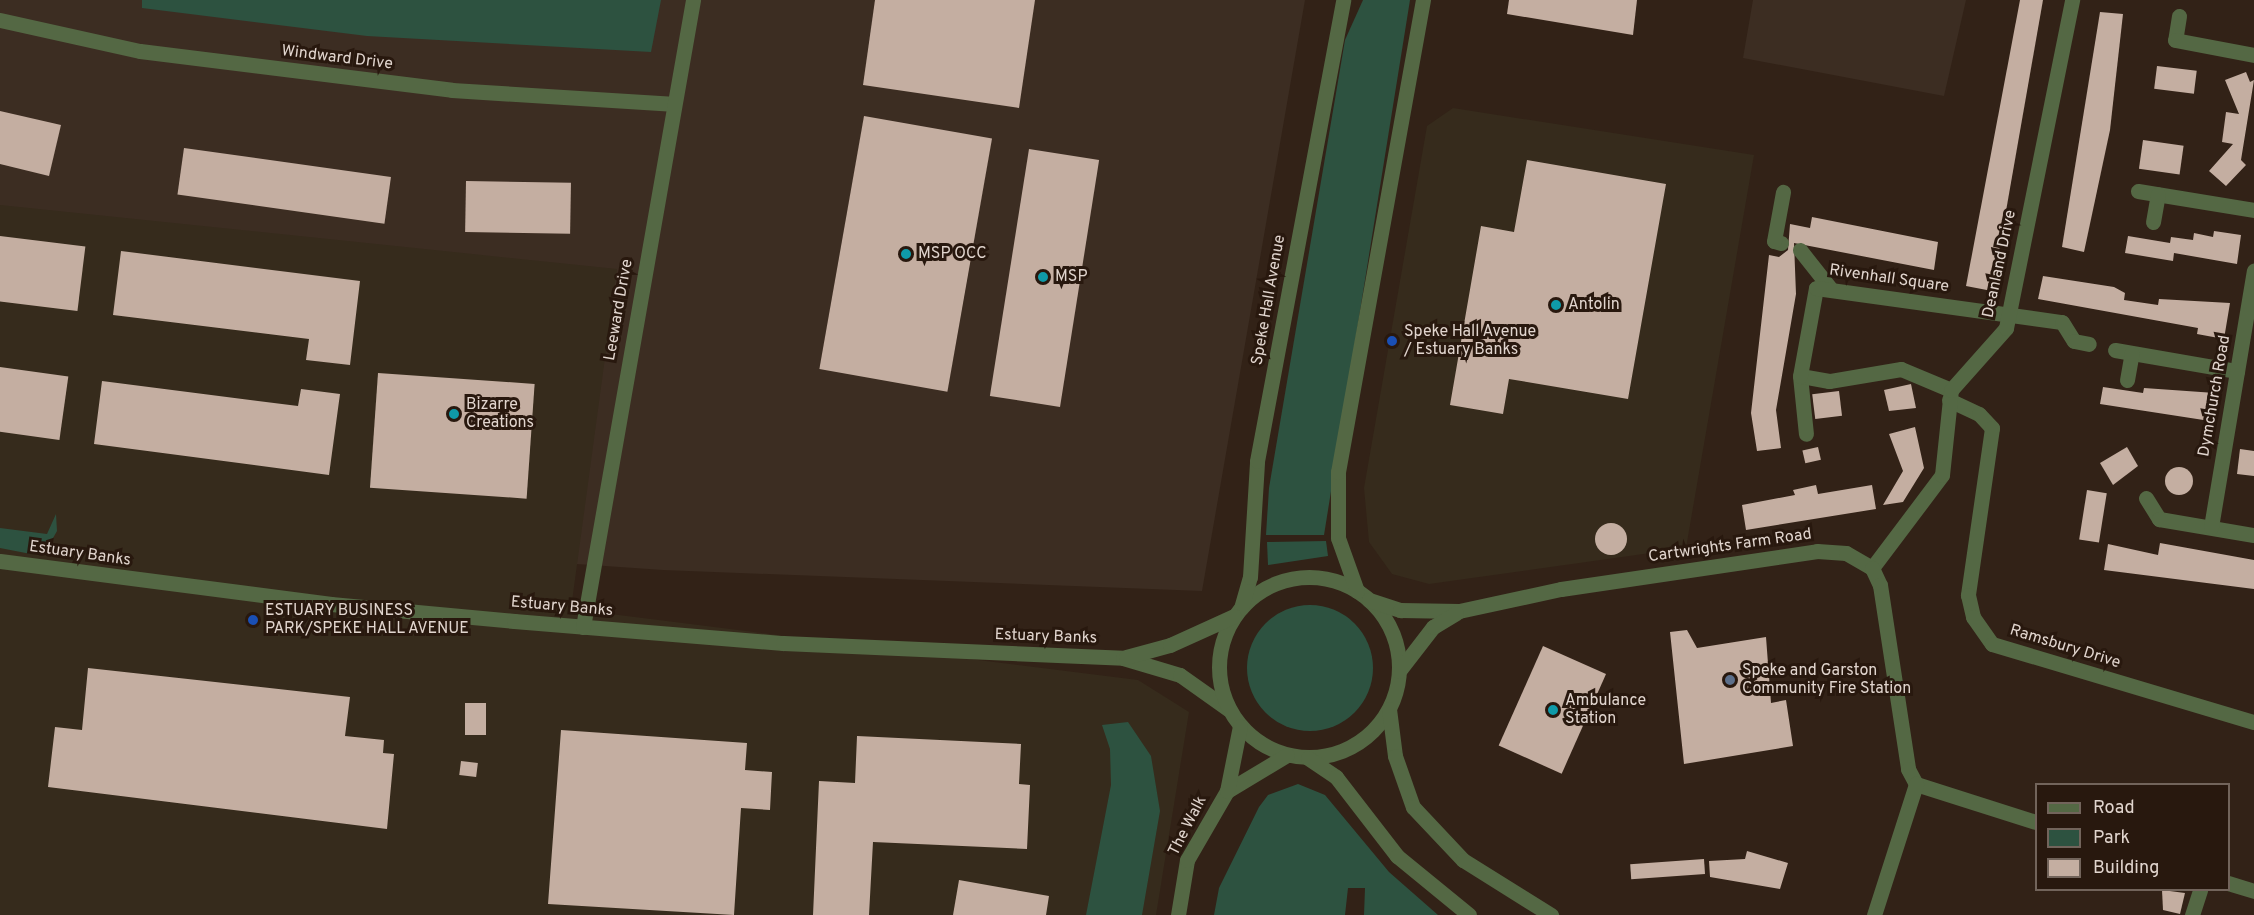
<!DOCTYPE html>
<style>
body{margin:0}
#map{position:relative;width:2254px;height:915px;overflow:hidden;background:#322217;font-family:Overpass,sans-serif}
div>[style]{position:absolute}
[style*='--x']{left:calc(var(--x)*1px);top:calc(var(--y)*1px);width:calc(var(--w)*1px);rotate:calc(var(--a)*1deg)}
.commercial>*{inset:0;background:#3c2d22}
.industrial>*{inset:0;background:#362b1c}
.green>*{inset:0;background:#2d5240}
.round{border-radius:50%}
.building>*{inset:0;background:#c4aea1;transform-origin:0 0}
.minor>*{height:15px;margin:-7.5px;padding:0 7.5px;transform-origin:7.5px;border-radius:7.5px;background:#546844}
.minor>.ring{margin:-7.5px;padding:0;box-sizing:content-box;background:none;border:15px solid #546844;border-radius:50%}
.dots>*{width:16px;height:16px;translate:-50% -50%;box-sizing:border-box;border:3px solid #28180e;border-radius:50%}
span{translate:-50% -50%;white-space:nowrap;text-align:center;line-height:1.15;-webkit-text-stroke:6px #28180e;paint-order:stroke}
.street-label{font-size:16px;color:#e1d5ce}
.poi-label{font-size:16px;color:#e1d5ce}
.left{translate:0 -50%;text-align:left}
.legend{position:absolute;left:2035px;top:783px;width:195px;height:108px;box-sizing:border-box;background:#28180e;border:2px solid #72645b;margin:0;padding:8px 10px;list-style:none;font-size:18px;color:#e1d5ce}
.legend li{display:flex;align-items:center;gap:12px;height:30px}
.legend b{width:30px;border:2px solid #72645b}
</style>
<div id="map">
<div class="commercial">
<i style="clip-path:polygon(0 0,1305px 0,1202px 591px,663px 570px,318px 546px,0 493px)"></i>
<i style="clip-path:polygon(1753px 0,1966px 0,1944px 96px,1743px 58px)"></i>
</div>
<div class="industrial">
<i style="clip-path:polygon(1453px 108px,1754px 155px,1686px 548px,1429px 584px,1392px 574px,1369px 542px,1364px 488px,1427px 126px)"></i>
<i style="clip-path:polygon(0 205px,617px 269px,571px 609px,1138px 680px,1189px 712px,1156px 915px,0 915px)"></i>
</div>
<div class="green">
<i style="clip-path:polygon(142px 0,661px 0,651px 52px,367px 36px,142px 8px)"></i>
<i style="clip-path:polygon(1363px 0,1410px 0,1324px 535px,1266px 535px,1269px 488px,1345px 40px)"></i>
<i style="clip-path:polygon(56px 514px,57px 531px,48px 547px,31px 554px,0 548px,0 528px,47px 534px)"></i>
<i style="clip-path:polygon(1326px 541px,1328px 556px,1268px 565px,1267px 542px)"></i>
<i class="round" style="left:1247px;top:605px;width:126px;height:126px"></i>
<i style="clip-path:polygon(1128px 722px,1151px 756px,1160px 811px,1142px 915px,1086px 915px,1111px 785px,1110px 749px,1102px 725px)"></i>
<i style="clip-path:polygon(1298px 784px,1325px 795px,1389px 872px,1438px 915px,1364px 915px,1365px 888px,1348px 888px,1345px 915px,1214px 915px,1219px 888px,1259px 807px,1268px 795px)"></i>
</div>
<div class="building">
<i style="clip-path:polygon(875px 0,1035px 0,1019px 108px,863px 85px)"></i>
<i style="clip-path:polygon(1509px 0,1637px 0,1633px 35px,1507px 14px)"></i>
<i style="clip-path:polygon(2020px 0,2043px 0,1992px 291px,1966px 286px)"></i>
<i style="clip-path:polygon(2100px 12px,2123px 14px,2110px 130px,2084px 252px,2062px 247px)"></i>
<i style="left:2157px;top:66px;width:40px;height:23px;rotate:7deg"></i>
<i style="clip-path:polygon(2246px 72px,2250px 82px,2254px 80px,2241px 160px,2246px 165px,2226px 186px,2209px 171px,2233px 144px,2222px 142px,2226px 112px,2239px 114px,2225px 80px)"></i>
<i style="clip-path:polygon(0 111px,61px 125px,49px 176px,0 164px)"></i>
<i style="left:864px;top:116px;width:130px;height:257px;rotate:10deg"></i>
<i style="left:2143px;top:140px;width:41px;height:29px;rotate:8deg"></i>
<i style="left:184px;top:148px;width:209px;height:47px;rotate:8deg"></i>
<i style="left:1029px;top:149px;width:71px;height:250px;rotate:9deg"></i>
<i style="clip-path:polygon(1527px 160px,1666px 184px,1628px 399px,1509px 379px,1503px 414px,1450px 405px,1481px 226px,1514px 232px)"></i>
<i style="left:466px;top:181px;width:105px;height:51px;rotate:1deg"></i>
<i style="clip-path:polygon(1812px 217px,1938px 242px,1934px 270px,1794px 243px,1796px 294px,1776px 410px,1781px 448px,1757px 451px,1751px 413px,1769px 255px,1779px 257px,1788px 250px,1790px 224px,1810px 228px)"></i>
<i style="clip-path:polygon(2214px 231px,2241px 235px,2237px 264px,2174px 253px,2173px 261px,2125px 253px,2128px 236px,2170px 243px,2171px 237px,2193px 240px,2194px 233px,2213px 237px)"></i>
<i style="left:0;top:236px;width:86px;height:65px;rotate:7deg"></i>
<i style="clip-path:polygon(121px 251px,360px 281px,350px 365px,306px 360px,309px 339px,113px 315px)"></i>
<i style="clip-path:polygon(2043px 276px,2114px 287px,2125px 293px,2124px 300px,2158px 305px,2159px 299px,2230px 303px,2224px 339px,2197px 334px,2198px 328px,2038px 299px)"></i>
<i style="left:0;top:367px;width:69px;height:64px;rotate:8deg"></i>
<i style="left:378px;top:373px;width:157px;height:115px;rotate:4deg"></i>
<i style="clip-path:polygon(102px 381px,298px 406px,301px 389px,340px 394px,329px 475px,94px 444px)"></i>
<i style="clip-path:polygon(1911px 384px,1916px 408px,1889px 411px,1884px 390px)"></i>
<i style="clip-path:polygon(2103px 387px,2143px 393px,2144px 388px,2215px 393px,2210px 421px,2100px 404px)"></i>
<i style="left:1839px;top:391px;width:25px;height:27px;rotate:83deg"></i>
<i style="clip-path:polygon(1915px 427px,1924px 468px,1903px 502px,1883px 505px,1903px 471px,1889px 434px)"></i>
<i style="left:1818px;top:447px;width:13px;height:16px;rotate:77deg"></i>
<i style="clip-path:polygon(2127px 447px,2138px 466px,2113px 485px,2100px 463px)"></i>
<i style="clip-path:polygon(2240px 449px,2254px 451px,2254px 476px,2237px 474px)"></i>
<i class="round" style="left:2165px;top:467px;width:28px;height:28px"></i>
<i style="clip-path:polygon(1816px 485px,1818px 494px,1872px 485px,1876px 509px,1746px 530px,1742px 505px,1795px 495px,1793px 490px)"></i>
<i style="left:2087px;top:490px;width:20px;height:50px;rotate:9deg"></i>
<i class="round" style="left:1595px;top:523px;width:32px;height:32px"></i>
<i style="clip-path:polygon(2160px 543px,2254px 560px,2254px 589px,2104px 570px,2108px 544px,2158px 555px)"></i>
<i style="clip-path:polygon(1687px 630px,1697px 648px,1766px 637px,1771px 703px,1786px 700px,1793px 746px,1684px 764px,1670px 632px)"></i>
<i style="left:1543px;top:646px;width:69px;height:109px;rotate:24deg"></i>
<i style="clip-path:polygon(88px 668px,350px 697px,345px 736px,384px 740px,383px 753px,394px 754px,387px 829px,48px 787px,55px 727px,82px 730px)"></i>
<i style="left:465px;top:703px;width:21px;height:32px"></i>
<i style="clip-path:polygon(561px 730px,747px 743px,745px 770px,772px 772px,770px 810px,741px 808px,734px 915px,548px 904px)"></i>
<i style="clip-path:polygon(857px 736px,1021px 744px,1019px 784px,1030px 785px,1027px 849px,873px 842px,869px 915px,813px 915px,819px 781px,855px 783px)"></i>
<i style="left:461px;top:761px;width:17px;height:14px;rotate:7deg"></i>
<i style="clip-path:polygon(1747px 851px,1788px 863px,1780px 889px,1710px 877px,1709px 861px,1745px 859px)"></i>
<i style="left:1704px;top:859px;width:15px;height:74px;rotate:86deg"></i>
<i style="clip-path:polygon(959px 880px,1049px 896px,1046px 915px,953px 915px)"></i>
<i style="clip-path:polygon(2162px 890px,2185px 893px,2180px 914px,2163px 910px)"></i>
</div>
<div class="minor">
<i style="--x:2179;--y:16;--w:24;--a:99"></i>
<i style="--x:2175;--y:40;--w:80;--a:10.8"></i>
<i style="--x:0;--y:20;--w:143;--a:12.5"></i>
<i style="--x:140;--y:51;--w:314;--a:7.1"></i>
<i style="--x:452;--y:90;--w:220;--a:3.6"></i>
<i style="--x:2138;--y:191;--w:118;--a:9.3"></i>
<i style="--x:2153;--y:222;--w:28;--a:-80"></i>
<i style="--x:1781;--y:243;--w:7;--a:-164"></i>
<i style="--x:1774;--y:241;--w:50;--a:-79.6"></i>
<i style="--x:1800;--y:250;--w:48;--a:51.7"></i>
<i style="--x:2115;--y:350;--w:124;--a:9.8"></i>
<i style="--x:1800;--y:376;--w:58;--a:84.1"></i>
<i style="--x:2127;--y:380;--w:27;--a:-80"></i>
<i style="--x:1951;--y:390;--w:54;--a:-157.2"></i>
<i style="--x:1901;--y:369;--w:73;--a:170.5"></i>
<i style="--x:1829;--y:381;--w:29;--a:-170"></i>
<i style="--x:1800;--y:376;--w:89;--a:-79.7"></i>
<i style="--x:1816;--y:288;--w:248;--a:7.9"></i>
<i style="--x:2062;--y:322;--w:22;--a:58"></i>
<i style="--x:2074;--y:341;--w:15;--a:11"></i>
<i style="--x:1949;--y:400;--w:33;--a:25"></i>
<i style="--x:1979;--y:414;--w:19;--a:47"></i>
<i style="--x:1992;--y:428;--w:169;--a:98.2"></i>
<i style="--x:1968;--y:595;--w:23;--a:77"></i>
<i style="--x:1973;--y:617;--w:33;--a:55"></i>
<i style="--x:1992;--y:644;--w:273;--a:16.6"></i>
<i style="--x:2146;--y:498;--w:25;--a:58"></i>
<i style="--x:2159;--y:519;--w:96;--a:9.6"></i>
<i style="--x:2211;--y:527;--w:260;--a:-80.5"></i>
<i style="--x:0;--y:561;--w:334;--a:7.4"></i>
<i style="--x:331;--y:604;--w:184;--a:5.3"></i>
<i style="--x:514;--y:621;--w:270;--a:4.7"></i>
<i style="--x:783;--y:643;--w:340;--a:2.5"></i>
<i style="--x:1123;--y:658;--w:59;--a:16.6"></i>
<i style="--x:1180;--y:675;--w:59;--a:35.3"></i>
<i style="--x:1872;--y:568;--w:116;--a:-53"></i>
<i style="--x:1942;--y:475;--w:85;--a:-84"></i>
<i style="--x:1951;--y:390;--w:83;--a:-48.4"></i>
<i style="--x:2006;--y:328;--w:335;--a:-78.6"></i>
<i class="ring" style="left:1219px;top:577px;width:165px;height:165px"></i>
<i style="--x:1357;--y:591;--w:56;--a:-109.7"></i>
<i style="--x:1338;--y:538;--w:66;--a:-90"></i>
<i style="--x:1338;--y:472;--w:480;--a:-79.8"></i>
<i style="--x:1369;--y:600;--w:33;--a:18"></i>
<i style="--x:1400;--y:610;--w:59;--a:1"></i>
<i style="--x:1459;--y:611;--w:104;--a:-12.2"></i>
<i style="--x:1561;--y:589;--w:259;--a:-8.4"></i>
<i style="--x:1817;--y:551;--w:29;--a:4"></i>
<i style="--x:1846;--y:553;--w:30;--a:30"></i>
<i style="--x:1872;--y:568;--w:19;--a:65"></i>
<i style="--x:1880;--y:585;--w:186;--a:81.3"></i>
<i style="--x:1908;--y:769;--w:17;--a:62"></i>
<i style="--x:1916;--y:784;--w:126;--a:17.6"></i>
<i style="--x:1241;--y:608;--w:32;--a:-74"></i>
<i style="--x:1250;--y:577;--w:116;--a:-86.5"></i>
<i style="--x:1257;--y:461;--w:469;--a:-79.4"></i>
<i style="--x:583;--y:627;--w:637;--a:-80.05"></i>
<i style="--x:1126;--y:657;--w:46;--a:-15.3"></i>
<i style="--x:1170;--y:645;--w:70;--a:-24.4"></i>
<i style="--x:1399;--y:671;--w:56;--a:-52.3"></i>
<i style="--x:1433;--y:627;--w:27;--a:-31"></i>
<i style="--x:1389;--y:709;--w:47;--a:82.7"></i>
<i style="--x:1395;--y:756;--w:54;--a:70.6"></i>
<i style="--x:1413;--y:807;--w:73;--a:46.7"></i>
<i style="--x:1463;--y:860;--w:104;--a:32"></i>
<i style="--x:1308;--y:758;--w:34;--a:34"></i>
<i style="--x:1336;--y:777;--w:100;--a:52.3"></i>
<i style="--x:1397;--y:856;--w:93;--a:39.3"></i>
<i style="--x:1227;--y:791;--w:70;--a:-31"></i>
<i style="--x:2228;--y:883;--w:27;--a:17"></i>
<i style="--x:1178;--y:915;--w:56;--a:-80.7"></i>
<i style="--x:1187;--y:860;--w:80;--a:-59.9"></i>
<i style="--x:1227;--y:791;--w:66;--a:-78.7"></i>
<i style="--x:1874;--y:915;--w:138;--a:-72.2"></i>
<i style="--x:2192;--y:915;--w:26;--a:-72"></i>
</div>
<div class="dots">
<i style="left:906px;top:254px;background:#0f9aa8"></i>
<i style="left:1043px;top:277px;background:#0f9aa8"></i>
<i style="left:1556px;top:305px;background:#0f9aa8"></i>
<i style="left:1392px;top:341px;background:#1a4fb4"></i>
<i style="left:454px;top:414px;background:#0f9aa8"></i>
<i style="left:253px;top:620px;background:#1a4fb4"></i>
<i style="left:1730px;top:680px;background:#5c6f8a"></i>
<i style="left:1553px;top:710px;background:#0f9aa8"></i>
</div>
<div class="street-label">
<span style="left:337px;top:58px;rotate:7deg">Windward Drive</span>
<span style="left:2000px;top:264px;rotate:-78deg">Deanland Drive</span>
<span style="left:1889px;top:279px;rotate:8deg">Rivenhall Square</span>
<span style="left:1269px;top:300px;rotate:-80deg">Speke Hall Avenue</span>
<span style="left:619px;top:310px;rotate:-80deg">Leeward Drive</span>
<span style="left:2215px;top:396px;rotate:-80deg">Dymchurch Road</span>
<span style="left:1730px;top:546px;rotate:-8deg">Cartwrights Farm Road</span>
<span style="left:80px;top:554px;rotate:8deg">Estuary Banks</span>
<span style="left:562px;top:607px;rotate:5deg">Estuary Banks</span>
<span style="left:1046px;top:637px;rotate:2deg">Estuary Banks</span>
<span style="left:2065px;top:647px;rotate:17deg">Ramsbury Drive</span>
<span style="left:1188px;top:826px;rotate:-63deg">The Walk</span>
</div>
<div class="poi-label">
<span class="left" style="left:918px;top:254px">MSP OCC</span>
<span class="left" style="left:1055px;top:277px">MSP</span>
<span class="left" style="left:1568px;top:305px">Antolin</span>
<span class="left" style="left:1404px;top:341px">Speke Hall Avenue<br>/ Estuary Banks</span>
<span class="left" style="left:466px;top:414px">Bizarre<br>Creations</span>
<span class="left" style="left:265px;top:620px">ESTUARY BUSINESS<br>PARK/SPEKE HALL AVENUE</span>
<span class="left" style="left:1742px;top:680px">Speke and Garston<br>Community Fire Station</span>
<span class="left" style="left:1565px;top:710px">Ambulance<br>Station</span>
</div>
<ul class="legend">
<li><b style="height:8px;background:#546844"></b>Road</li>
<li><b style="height:16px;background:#2d5240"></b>Park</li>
<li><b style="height:16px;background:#c4aea1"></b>Building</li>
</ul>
</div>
